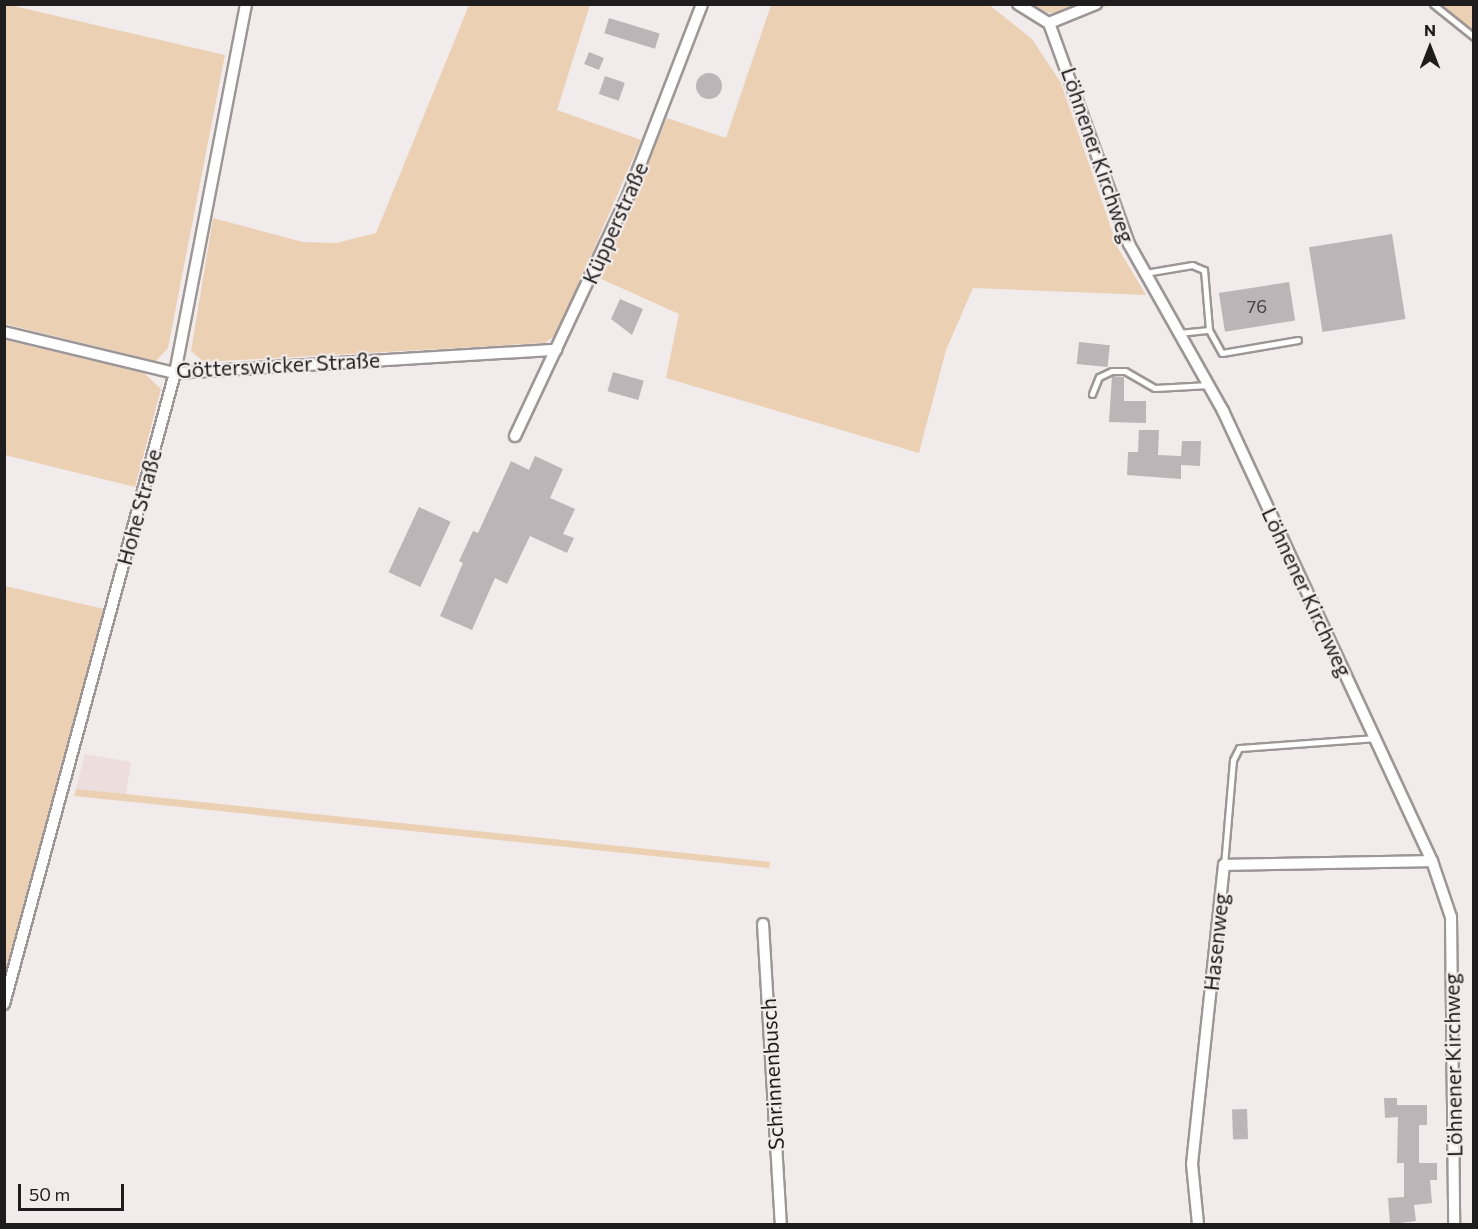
<!DOCTYPE html>
<meta charset="utf-8">
<style>
body{margin:0}
#map{position:relative;width:1478px;height:1229px;overflow:hidden;background:#f2ebeb;font-family:Commissioner,sans-serif}
div>[style]{position:absolute}
[style*='--x']{left:calc(var(--x)*1px);top:calc(var(--y)*1px);width:calc(var(--w)*1px);rotate:calc(var(--a)*1deg)}
.built>*{inset:0;background:#eddddd}
.green>*{inset:0;background:#ebd0b3}
.building>*{inset:0;background:#bbb5b8;transform-origin:0 0}
.round{border-radius:50%}
.roads{filter:drop-shadow(2px 0 #9d9696) drop-shadow(-2px 0 #9d9696) drop-shadow(0 2px #9d9696) drop-shadow(0 -2px #9d9696)}
.lane>*{height:5px;margin:-2.5px;padding:0 2.5px;transform-origin:2.5px;border-radius:2.5px;background:#fff}
.street>*{height:10px;margin:-5px;padding:0 5px;transform-origin:5px;border-radius:5px;background:#fff}
span{translate:-50% -50%;white-space:nowrap;text-align:center;line-height:1.15;-webkit-text-stroke:4.5px #f2ebeb;paint-order:stroke}
.number-label{font-size:18px;color:#454243}
.number-label span{-webkit-text-stroke-width:0}
.street-label{font-size:21px;color:#1e1c1c}
.frame{position:absolute;inset:0;border:6px solid #1e1c1c;pointer-events:none}
.north{position:absolute;left:1400px;top:18px;width:60px;height:60px;-webkit-text-stroke:4px #f2ebeb;paint-order:stroke;rotate:0deg;font-size:16px;font-weight:700;line-height:24px;text-align:center;color:#1e1c1c}
.north::after{content:'';display:block;margin:auto;width:21px;height:27px;background:#1e1c1c;clip-path:polygon(50% 0,100% 100%,50% 72%,0 100%)}
.scale{position:absolute;left:18px;top:1184px;width:106px;height:27px;box-sizing:border-box;border:3px solid #1e1c1c;border-top:0;padding-left:8px;font-size:18px;line-height:21px;white-space:nowrap;color:#1e1c1c;-webkit-text-stroke:4px #f2ebeb;paint-order:stroke}
</style>
<div id="map">
<div class="built">
<i style="clip-path:polygon(85px 754px,131px 762px,126px 794px,76px 789px)"></i>
</div>
<div class="green">
<i style="clip-path:polygon(5px 4px,225px 55px,168px 348px,156px 361px,5px 324px)"></i>
<i style="clip-path:polygon(988px 4px,1032px 39px,1061px 83px,1118px 248px,1146px 295px,973px 288px,946px 350px,919px 453px,666px 378px,679px 314px,597px 277px,667px 118px,726px 138px,771px 5px)"></i>
<i style="clip-path:polygon(469px 5px,590px 5px,557px 110px,641px 140px,557px 334px,545px 343px,204px 362px,191px 351px,213px 218px,303px 242px,336px 243px,376px 233px)"></i>
<i style="clip-path:polygon(1014px 5px,1111px 5px,1069px 17px)"></i>
<i style="clip-path:polygon(1440px 5px,1473px 5px,1473px 32px)"></i>
<i style="clip-path:polygon(5px 340px,144px 373px,161px 389px,135px 487px,5px 455px)"></i>
<i style="clip-path:polygon(5px 586px,104px 609px,5px 985px)"></i>
<i style="clip-path:polygon(76px 789px,126px 794px,770px 862px,769px 868px,74px 796px)"></i>
</div>
<div class="building">
<i style="left:609px;top:18px;width:53px;height:16px;rotate:17deg"></i>
<i style="left:589px;top:52px;width:16px;height:13px;rotate:22deg"></i>
<i class="round" style="left:696px;top:73px;width:26px;height:26px"></i>
<i style="left:605px;top:76px;width:21px;height:19px;rotate:19deg"></i>
<i style="left:1392px;top:234px;width:86px;height:84px;rotate:81deg"></i>
<i style="left:1289px;top:282px;width:39px;height:71px;rotate:81deg"></i>
<i style="clip-path:polygon(620px 299px,643px 309px,632px 335px,611px 319px)"></i>
<i style="left:1079px;top:342px;width:31px;height:22px;rotate:6deg"></i>
<i style="left:613px;top:372px;width:32px;height:20px;rotate:16deg"></i>
<i style="clip-path:polygon(1112px 376px,1124px 377px,1124px 401px,1146px 401px,1146px 423px,1109px 422px)"></i>
<i style="clip-path:polygon(1139px 430px,1159px 430px,1158px 455px,1181px 456px,1182px 441px,1201px 441px,1200px 466px,1181px 465px,1181px 479px,1127px 475px,1128px 452px,1138px 452px)"></i>
<i style="clip-path:polygon(535px 456px,563px 469px,550px 498px,575px 509px,563px 534px,574px 538px,567px 553px,530px 536px,507px 584px,495px 578px,472px 630px,440px 616px,463px 563px,459px 561px,473px 531px,478px 533px,511px 461px,529px 470px)"></i>
<i style="left:419px;top:507px;width:35px;height:72px;rotate:25deg"></i>
<i style="clip-path:polygon(1384px 1098px,1397px 1098px,1397px 1105px,1427px 1105px,1427px 1125px,1419px 1125px,1419px 1163px,1437px 1163px,1437px 1180px,1430px 1180px,1432px 1203px,1414px 1205px,1416px 1221px,1390px 1224px,1388px 1198px,1404px 1197px,1404px 1163px,1397px 1163px,1398px 1117px,1385px 1118px)"></i>
<i style="left:1247px;top:1109px;width:30px;height:15px;rotate:88deg"></i>
</div>
<div class="roads">
<div class="lane">
<i style="--x:1433;--y:4;--w:53;--a:38.8"></i>
<i style="--x:1145;--y:273;--w:48;--a:-9.7"></i>
<i style="--x:1192;--y:265;--w:13;--a:23"></i>
<i style="--x:1204;--y:270;--w:60;--a:85.2"></i>
<i style="--x:1179;--y:333;--w:30;--a:-6"></i>
<i style="--x:1209;--y:330;--w:26;--a:61"></i>
<i style="--x:1222;--y:353;--w:77;--a:-9.7"></i>
<i style="--x:1092;--y:394;--w:18;--a:-68"></i>
<i style="--x:1099;--y:377;--w:14;--a:-25"></i>
<i style="--x:1112;--y:371;--w:13;--a:0"></i>
<i style="--x:1125;--y:371;--w:34;--a:30"></i>
<i style="--x:1155;--y:388;--w:54;--a:-3.2"></i>
<i style="--x:1224;--y:865;--w:105;--a:-85.1"></i>
<i style="--x:1233;--y:760;--w:13;--a:-63"></i>
<i style="--x:1239;--y:748;--w:135;--a:-4.2"></i>
</div>
<div class="street">
<i style="--x:1018;--y:4;--w:36;--a:32"></i>
<i style="--x:1049;--y:23;--w:235;--a:70.1"></i>
<i style="--x:1129;--y:244;--w:192;--a:60.6"></i>
<i style="--x:1223;--y:411;--w:496;--a:65.1"></i>
<i style="--x:1432;--y:861;--w:59;--a:71.3"></i>
<i style="--x:1451;--y:917;--w:307;--a:89.4"></i>
<i style="--x:1049;--y:23;--w:51;--a:-22"></i>
<i style="--x:4;--y:332;--w:176;--a:13.5"></i>
<i style="--x:175;--y:373;--w:382;--a:-3.5"></i>
<i style="--x:515;--y:436;--w:265;--a:-64.8"></i>
<i style="--x:628;--y:196;--w:206;--a:-68.9"></i>
<i style="--x:763;--y:924;--w:301;--a:86.6"></i>
<i style="--x:4;--y:1004;--w:654;--a:-74.84"></i>
<i style="--x:175;--y:373;--w:376;--a:-79.1"></i>
<i style="--x:1198;--y:1224;--w:60;--a:-95.7"></i>
<i style="--x:1192;--y:1164;--w:301;--a:-83.9"></i>
<i style="--x:1224;--y:865;--w:208;--a:-1.1"></i>
</div>
</div>
<div class="number-label">
<span style="left:1257px;top:306px">76</span>
</div>
<div class="street-label">
<span style="left:1098px;top:155px;rotate:71deg">Löhnener Kirchweg</span>
<span style="left:615px;top:223px;rotate:-66deg">Küpperstraße</span>
<span style="left:278px;top:365px;rotate:-3deg">Götterswicker Straße</span>
<span style="left:139px;top:507px;rotate:-75deg">Hohe Straße</span>
<span style="left:1307px;top:592px;rotate:65deg">Löhnener Kirchweg</span>
<span style="left:1216px;top:942px;rotate:-84deg">Hasenweg</span>
<span style="left:1453px;top:1065px;rotate:-91deg">Löhnener Kirchweg</span>
<span style="left:772px;top:1074px;rotate:-93deg">Schrinnenbusch</span>
</div>
<div class="frame"></div>
<div class="north">N</div>
<div class="scale">50 m</div>
</div>
